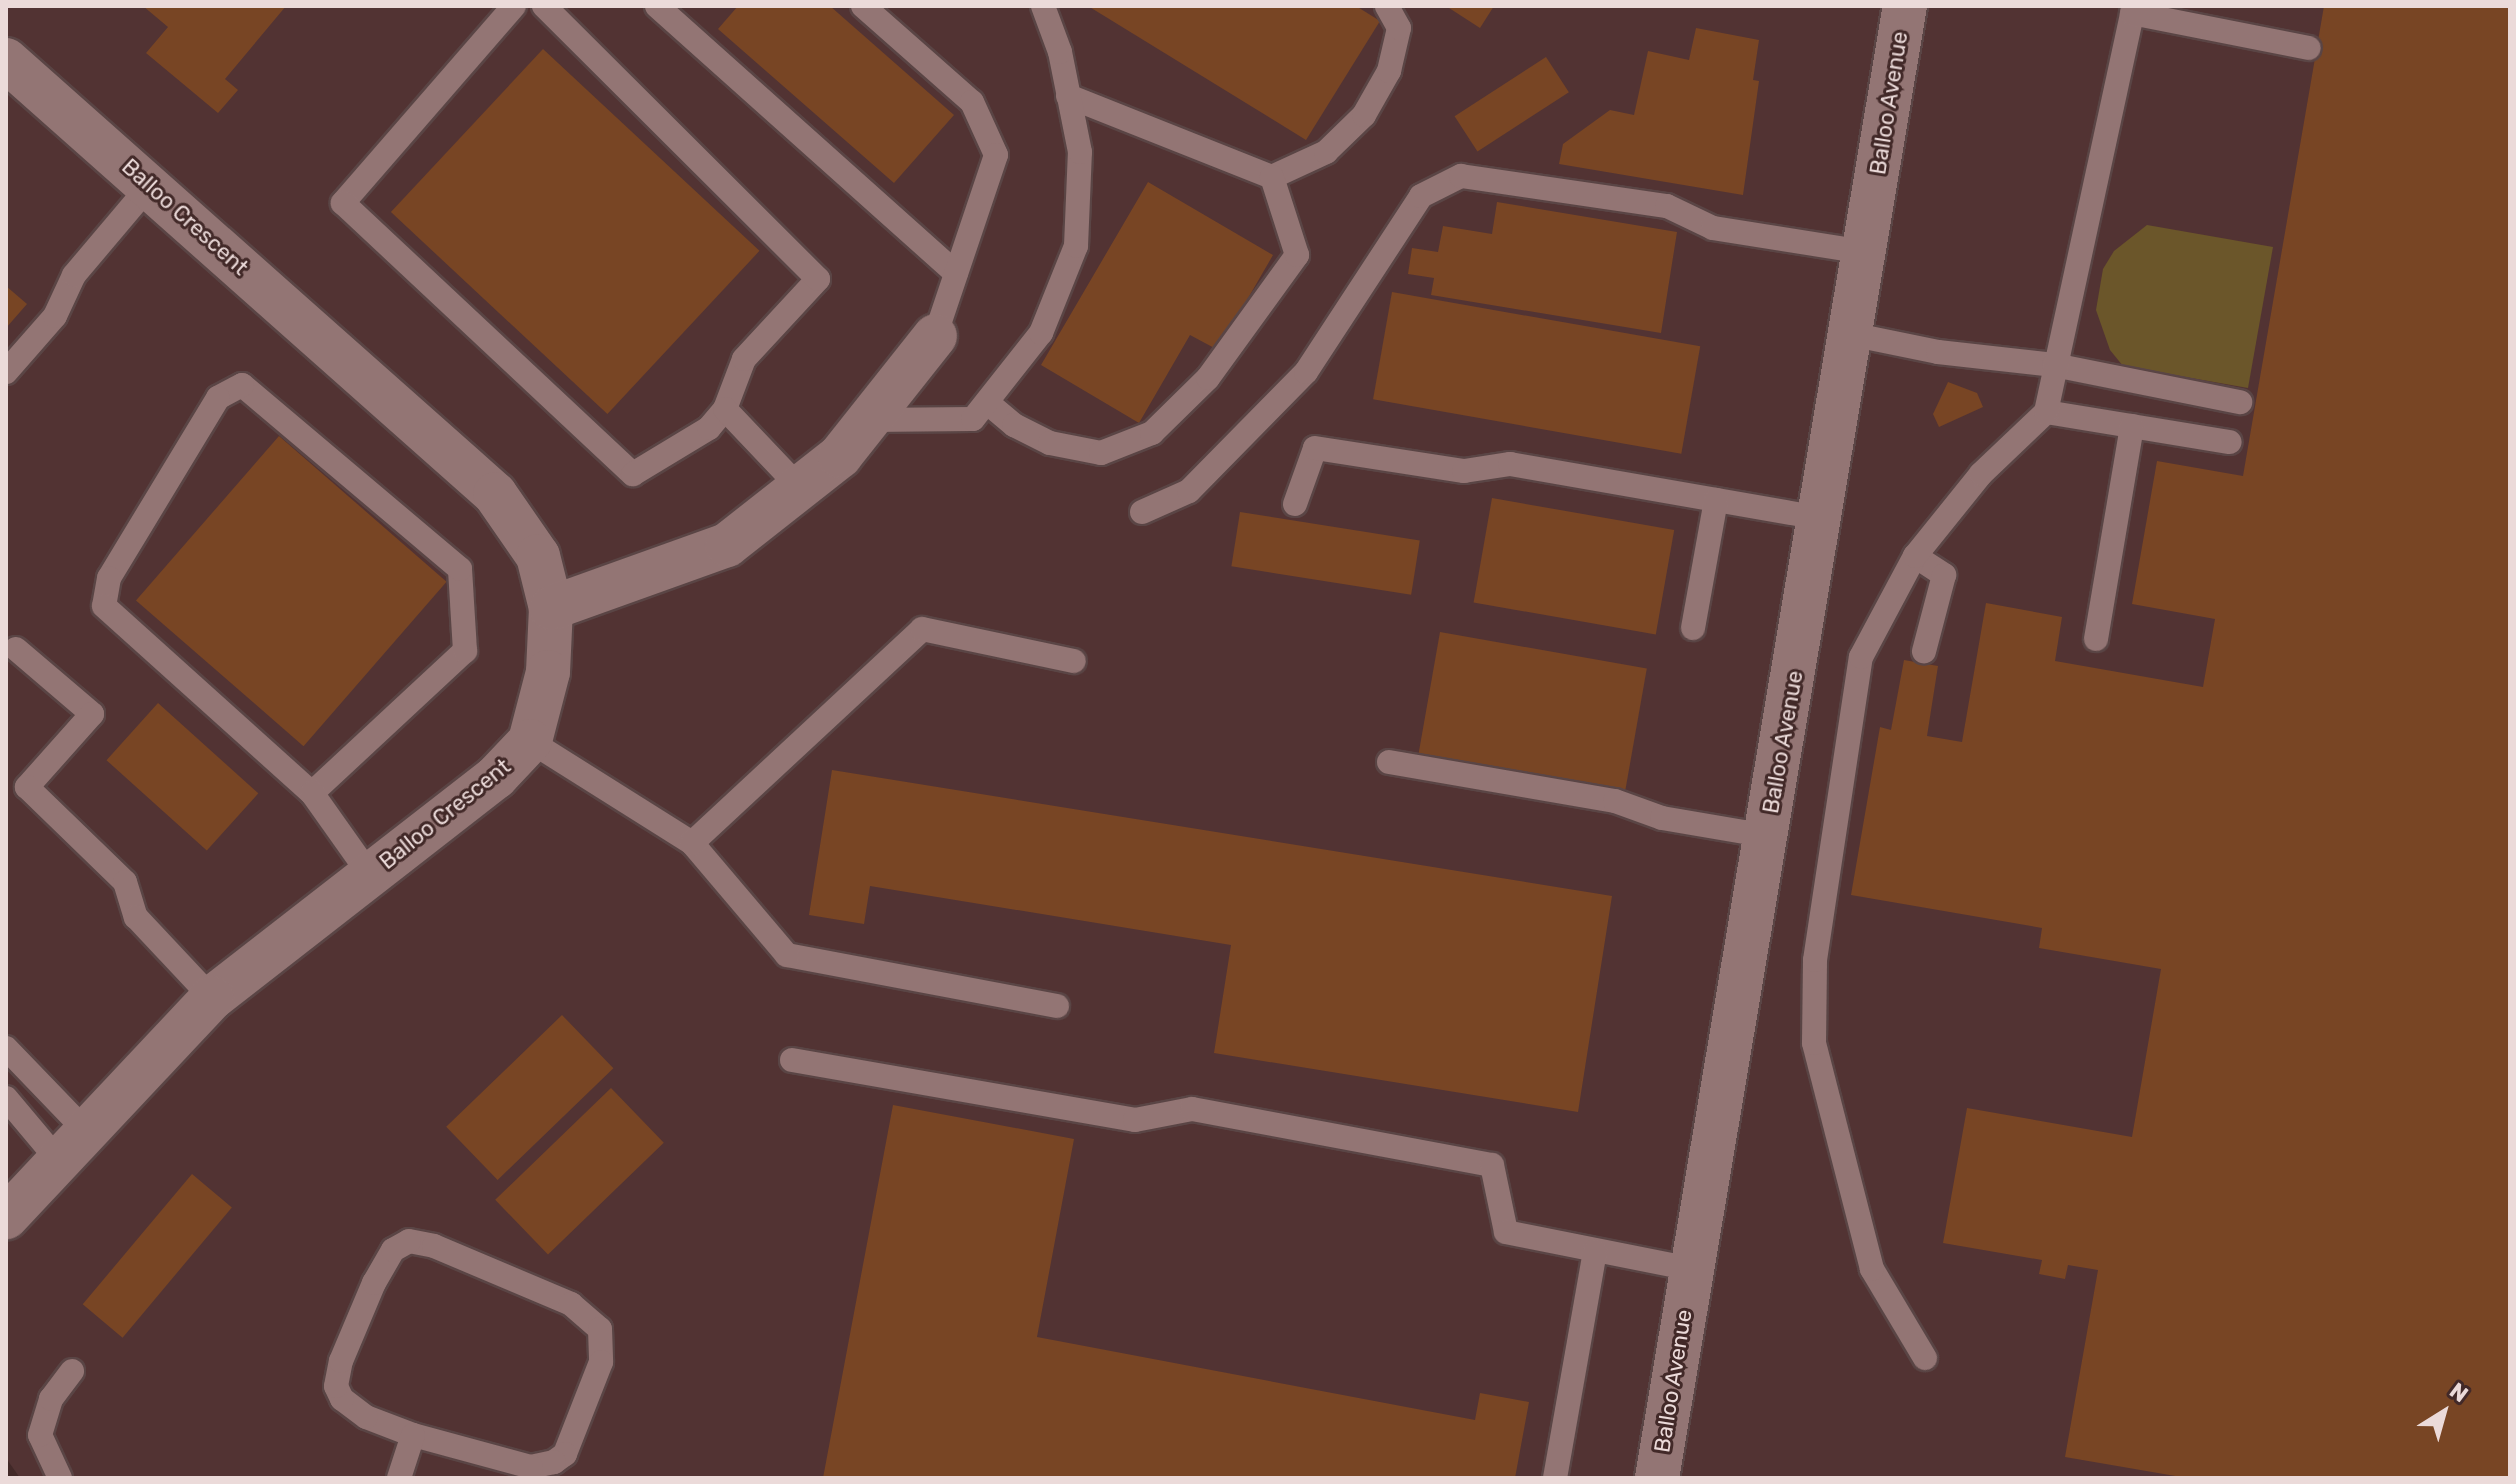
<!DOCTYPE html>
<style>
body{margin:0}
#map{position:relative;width:2516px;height:1484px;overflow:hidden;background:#422928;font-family:Rubik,sans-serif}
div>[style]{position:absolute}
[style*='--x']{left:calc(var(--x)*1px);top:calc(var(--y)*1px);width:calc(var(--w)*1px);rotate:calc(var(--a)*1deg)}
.built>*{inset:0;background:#523333}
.green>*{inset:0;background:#6b562a}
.building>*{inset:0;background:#784524;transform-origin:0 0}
.roads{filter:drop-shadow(2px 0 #5a4545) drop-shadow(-2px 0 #5a4545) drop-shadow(0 2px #5a4545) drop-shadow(0 -2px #5a4545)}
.service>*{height:24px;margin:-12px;padding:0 12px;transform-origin:12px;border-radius:12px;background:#937574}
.minor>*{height:44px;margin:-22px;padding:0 22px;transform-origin:22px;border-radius:22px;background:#937574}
span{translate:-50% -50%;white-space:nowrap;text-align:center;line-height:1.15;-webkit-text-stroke:6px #422928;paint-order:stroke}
.street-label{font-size:22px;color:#ebdad9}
.frame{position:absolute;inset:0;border:8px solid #ebdad9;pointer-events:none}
.north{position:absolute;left:2404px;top:1372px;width:80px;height:80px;-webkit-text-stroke:6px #422928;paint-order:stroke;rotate:37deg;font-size:22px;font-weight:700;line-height:32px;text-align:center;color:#ebdad9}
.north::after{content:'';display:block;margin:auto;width:28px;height:36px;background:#ebdad9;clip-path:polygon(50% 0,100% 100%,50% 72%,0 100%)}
</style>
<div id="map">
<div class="built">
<i style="clip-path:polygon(6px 6px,2510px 6px,2510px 1478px,20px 1478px,6px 1458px)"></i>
</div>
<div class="green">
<i style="clip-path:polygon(2147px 225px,2273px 247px,2248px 388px,2123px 366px,2110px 350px,2096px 310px,2103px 269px,2114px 251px)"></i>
</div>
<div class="building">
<i style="clip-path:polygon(143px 6px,286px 6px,225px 79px,238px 90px,218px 113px,146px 53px,168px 27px)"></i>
<i style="clip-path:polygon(738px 6px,830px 6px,954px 115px,894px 183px,718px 29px)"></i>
<i style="clip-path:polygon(1088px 6px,1356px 6px,1380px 21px,1306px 140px)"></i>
<i style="clip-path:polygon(1446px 6px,1494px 6px,1480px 28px)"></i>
<i style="clip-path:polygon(2324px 6px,2510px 6px,2510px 1478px,2187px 1478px,2065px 1457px,2098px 1270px,2068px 1265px,2065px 1279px,2039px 1274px,2042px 1260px,1943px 1243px,1967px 1108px,2132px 1137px,2161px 969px,2039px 948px,2042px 928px,1851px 895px,1880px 727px,1891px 730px,1904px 660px,1938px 666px,1927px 736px,1962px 742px,1986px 603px,2062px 617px,2055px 661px,2203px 687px,2215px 619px,2132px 604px,2157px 461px,2243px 476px)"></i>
<i style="clip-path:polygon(1696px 28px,1759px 40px,1753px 80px,1759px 81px,1743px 195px,1559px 164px,1563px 144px,1610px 110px,1634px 115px,1648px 51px,1689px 60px)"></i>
<i style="left:543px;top:49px;width:296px;height:223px;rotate:43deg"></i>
<i style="left:1546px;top:57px;width:42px;height:109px;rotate:57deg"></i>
<i style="clip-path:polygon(1148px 182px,1273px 255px,1218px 350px,1190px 335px,1139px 423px,1041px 365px)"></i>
<i style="clip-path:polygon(1497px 202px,1677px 232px,1661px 333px,1431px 295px,1434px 278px,1408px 274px,1412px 248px,1438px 252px,1443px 226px,1492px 234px)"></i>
<i style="clip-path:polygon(6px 286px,27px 304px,6px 328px)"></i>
<i style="left:1392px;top:292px;width:313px;height:109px;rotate:10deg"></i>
<i style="clip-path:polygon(1948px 382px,1977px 393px,1983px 407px,1939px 427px,1933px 414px)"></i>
<i style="left:279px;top:436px;width:222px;height:218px;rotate:41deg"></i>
<i style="left:1492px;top:498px;width:185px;height:106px;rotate:10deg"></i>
<i style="left:1240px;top:512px;width:182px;height:55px;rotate:9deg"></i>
<i style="left:1440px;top:632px;width:210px;height:123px;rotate:10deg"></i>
<i style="left:158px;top:703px;width:135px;height:77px;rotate:42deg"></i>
<i style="clip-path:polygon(832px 770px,1612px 896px,1578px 1112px,1214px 1053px,1231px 945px,870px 886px,864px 924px,809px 915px)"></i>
<i style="left:562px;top:1015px;width:74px;height:161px;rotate:46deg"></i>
<i style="left:611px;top:1088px;width:76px;height:161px;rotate:46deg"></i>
<i style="clip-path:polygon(893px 1105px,1074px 1139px,1037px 1337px,1475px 1420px,1480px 1393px,1529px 1402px,1515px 1478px,823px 1478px)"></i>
<i style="left:192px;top:1174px;width:52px;height:170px;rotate:40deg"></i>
</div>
<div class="roads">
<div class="service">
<i style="--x:514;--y:6;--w:261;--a:131"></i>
<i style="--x:343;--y:203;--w:397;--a:43.1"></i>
<i style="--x:633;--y:474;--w:89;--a:-31.2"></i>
<i style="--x:709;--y:428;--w:25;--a:-50"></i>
<i style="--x:725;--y:409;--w:53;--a:-69.2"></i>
<i style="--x:744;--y:359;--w:109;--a:-47.2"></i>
<i style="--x:818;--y:279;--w:387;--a:-135.1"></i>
<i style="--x:657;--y:6;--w:401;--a:41.8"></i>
<i style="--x:863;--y:6;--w:145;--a:41.4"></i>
<i style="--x:972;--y:102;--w:58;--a:65.6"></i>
<i style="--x:996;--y:155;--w:191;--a:108.6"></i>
<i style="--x:1068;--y:96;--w:219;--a:21.7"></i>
<i style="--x:1272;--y:177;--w:60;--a:-24.8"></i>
<i style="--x:1326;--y:152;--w:53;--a:-44.2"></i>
<i style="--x:1364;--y:115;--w:51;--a:-60.4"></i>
<i style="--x:1389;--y:71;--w:44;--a:-76.9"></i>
<i style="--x:1399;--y:28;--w:25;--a:-119"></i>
<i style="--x:1850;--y:334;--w:90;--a:11.6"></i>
<i style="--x:1938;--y:352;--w:117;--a:6.4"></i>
<i style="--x:2054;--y:365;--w:190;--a:11.3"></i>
<i style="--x:6;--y:372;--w:74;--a:-48.8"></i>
<i style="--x:55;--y:316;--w:45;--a:-65.1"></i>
<i style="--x:74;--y:275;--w:118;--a:-49.8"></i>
<i style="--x:989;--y:404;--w:33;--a:40"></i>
<i style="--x:1014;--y:425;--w:40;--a:26.6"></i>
<i style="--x:1050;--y:443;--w:52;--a:11.1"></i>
<i style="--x:1101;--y:453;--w:55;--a:-21.4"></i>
<i style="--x:1152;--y:433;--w:78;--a:-44.5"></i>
<i style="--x:1208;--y:378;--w:152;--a:-54.1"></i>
<i style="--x:1297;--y:255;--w:82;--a:-107.8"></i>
<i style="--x:725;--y:409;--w:110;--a:46.5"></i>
<i style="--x:2046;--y:412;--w:186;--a:9.3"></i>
<i style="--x:869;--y:420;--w:104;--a:-0.6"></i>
<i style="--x:973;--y:419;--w:110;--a:-51.7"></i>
<i style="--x:1041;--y:333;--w:94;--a:-68.1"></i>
<i style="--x:1076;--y:246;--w:94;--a:-87.6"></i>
<i style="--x:1080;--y:152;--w:102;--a:-101.3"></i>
<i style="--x:1060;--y:52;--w:49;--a:-110.3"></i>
<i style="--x:1295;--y:504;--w:59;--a:-70.3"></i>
<i style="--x:1315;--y:448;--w:151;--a:8.8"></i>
<i style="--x:1464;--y:471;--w:47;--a:-8.7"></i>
<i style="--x:1510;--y:464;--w:316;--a:9.9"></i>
<i style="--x:1142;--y:512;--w:51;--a:-24.1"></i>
<i style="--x:1189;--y:491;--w:167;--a:-45.5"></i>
<i style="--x:1306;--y:372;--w:210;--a:-56.8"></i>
<i style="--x:1421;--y:196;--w:45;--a:-26.6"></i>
<i style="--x:1461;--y:176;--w:208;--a:8.3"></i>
<i style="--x:1667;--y:206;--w:51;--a:25.6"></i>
<i style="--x:1713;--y:228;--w:153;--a:9"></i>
<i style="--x:1915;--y:556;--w:35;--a:33"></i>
<i style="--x:1944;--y:575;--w:79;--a:104.7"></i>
<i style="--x:1693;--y:628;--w:130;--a:-79.8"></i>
<i style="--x:2096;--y:639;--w:216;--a:-80.4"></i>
<i style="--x:16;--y:649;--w:100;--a:40.5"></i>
<i style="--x:92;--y:714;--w:98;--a:131.7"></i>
<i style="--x:27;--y:787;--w:136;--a:44.1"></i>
<i style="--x:125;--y:882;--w:37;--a:73"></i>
<i style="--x:136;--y:917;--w:111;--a:46.8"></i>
<i style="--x:530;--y:741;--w:191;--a:32.2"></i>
<i style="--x:1389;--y:762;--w:229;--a:9.8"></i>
<i style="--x:1615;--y:801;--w:50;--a:19.9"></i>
<i style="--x:1662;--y:818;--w:107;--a:9.7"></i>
<i style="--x:312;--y:793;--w:209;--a:-42.9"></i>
<i style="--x:465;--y:651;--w:82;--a:-93.5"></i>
<i style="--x:460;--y:569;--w:285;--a:-139.8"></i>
<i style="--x:242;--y:385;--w:27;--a:152"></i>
<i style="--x:218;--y:398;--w:210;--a:121.2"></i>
<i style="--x:109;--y:578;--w:28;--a:100"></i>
<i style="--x:104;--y:606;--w:280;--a:42"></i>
<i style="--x:312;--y:793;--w:100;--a:54.7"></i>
<i style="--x:1057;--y:1006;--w:275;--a:-169.3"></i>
<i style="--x:787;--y:955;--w:147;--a:-130.3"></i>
<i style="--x:692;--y:843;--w:314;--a:-42.9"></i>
<i style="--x:922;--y:629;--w:155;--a:11.9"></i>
<i style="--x:6;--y:1048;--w:114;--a:46.1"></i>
<i style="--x:792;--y:1060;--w:348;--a:9.9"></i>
<i style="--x:1135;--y:1120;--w:58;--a:-10.9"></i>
<i style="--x:1192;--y:1109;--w:305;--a:10.6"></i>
<i style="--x:1492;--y:1165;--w:68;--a:78.2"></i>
<i style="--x:1506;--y:1232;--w:190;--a:11.3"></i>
<i style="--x:6;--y:1098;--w:81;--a:50"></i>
<i style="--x:409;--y:1241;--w:25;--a:11"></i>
<i style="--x:434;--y:1246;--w:149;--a:22.9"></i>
<i style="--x:571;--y:1304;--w:38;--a:41"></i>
<i style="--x:600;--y:1329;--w:33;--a:88"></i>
<i style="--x:601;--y:1362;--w:99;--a:111.4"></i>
<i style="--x:565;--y:1454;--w:14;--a:144"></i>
<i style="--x:554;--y:1462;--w:24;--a:168"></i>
<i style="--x:531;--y:1467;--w:122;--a:-164.8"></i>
<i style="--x:413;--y:1435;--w:50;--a:-159"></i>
<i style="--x:366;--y:1417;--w:30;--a:-143"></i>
<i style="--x:342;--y:1399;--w:14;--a:-115"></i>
<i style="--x:336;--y:1386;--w:25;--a:-79"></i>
<i style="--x:341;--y:1361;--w:85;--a:-67.1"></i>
<i style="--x:374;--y:1283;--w:38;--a:-60"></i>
<i style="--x:393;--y:1250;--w:18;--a:-29"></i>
<i style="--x:1925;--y:1358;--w:104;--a:-120.8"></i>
<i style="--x:1872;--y:1269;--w:233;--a:-104.4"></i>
<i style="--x:1814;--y:1043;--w:83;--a:-89.3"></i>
<i style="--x:1815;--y:960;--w:306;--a:-81.4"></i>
<i style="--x:1861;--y:657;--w:115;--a:-61.9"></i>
<i style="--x:1915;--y:556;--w:105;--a:-51.2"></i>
<i style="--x:1981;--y:474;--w:90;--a:-43.6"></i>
<i style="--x:2046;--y:412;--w:408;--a:-77.8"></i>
<i style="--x:2132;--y:13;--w:180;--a:11.2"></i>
<i style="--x:60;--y:1478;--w:47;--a:-114.9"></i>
<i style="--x:40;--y:1435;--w:38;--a:-73"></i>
<i style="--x:51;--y:1399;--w:35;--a:-53"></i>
<i style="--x:399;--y:1478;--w:45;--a:-72"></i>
<i style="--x:1555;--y:1478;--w:230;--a:-80"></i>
</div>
<div class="minor">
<i style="--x:6;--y:60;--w:654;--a:41.59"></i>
<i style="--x:495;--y:494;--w:75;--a:55.3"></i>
<i style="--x:538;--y:556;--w:54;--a:76"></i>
<i style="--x:551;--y:608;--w:64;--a:92.7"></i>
<i style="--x:548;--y:672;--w:71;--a:104.6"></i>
<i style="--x:530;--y:741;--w:50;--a:133.4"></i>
<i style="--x:496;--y:777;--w:360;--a:142.1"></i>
<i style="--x:212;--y:998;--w:301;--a:133.2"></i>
<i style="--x:551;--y:608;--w:187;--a:-19.7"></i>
<i style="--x:727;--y:545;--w:144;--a:-38.2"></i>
<i style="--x:840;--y:456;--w:153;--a:-51.6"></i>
<i style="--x:1657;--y:1478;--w:1493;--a:-80.44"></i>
</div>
</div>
<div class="street-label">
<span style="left:1889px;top:103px;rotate:-81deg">Balloo Avenue</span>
<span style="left:185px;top:217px;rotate:42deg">Balloo Crescent</span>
<span style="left:1783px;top:742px;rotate:-80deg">Balloo Avenue</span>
<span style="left:445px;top:814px;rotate:-39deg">Balloo Crescent</span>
<span style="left:1673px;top:1381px;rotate:-81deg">Balloo Avenue</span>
</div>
<div class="frame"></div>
<div class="north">N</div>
</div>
